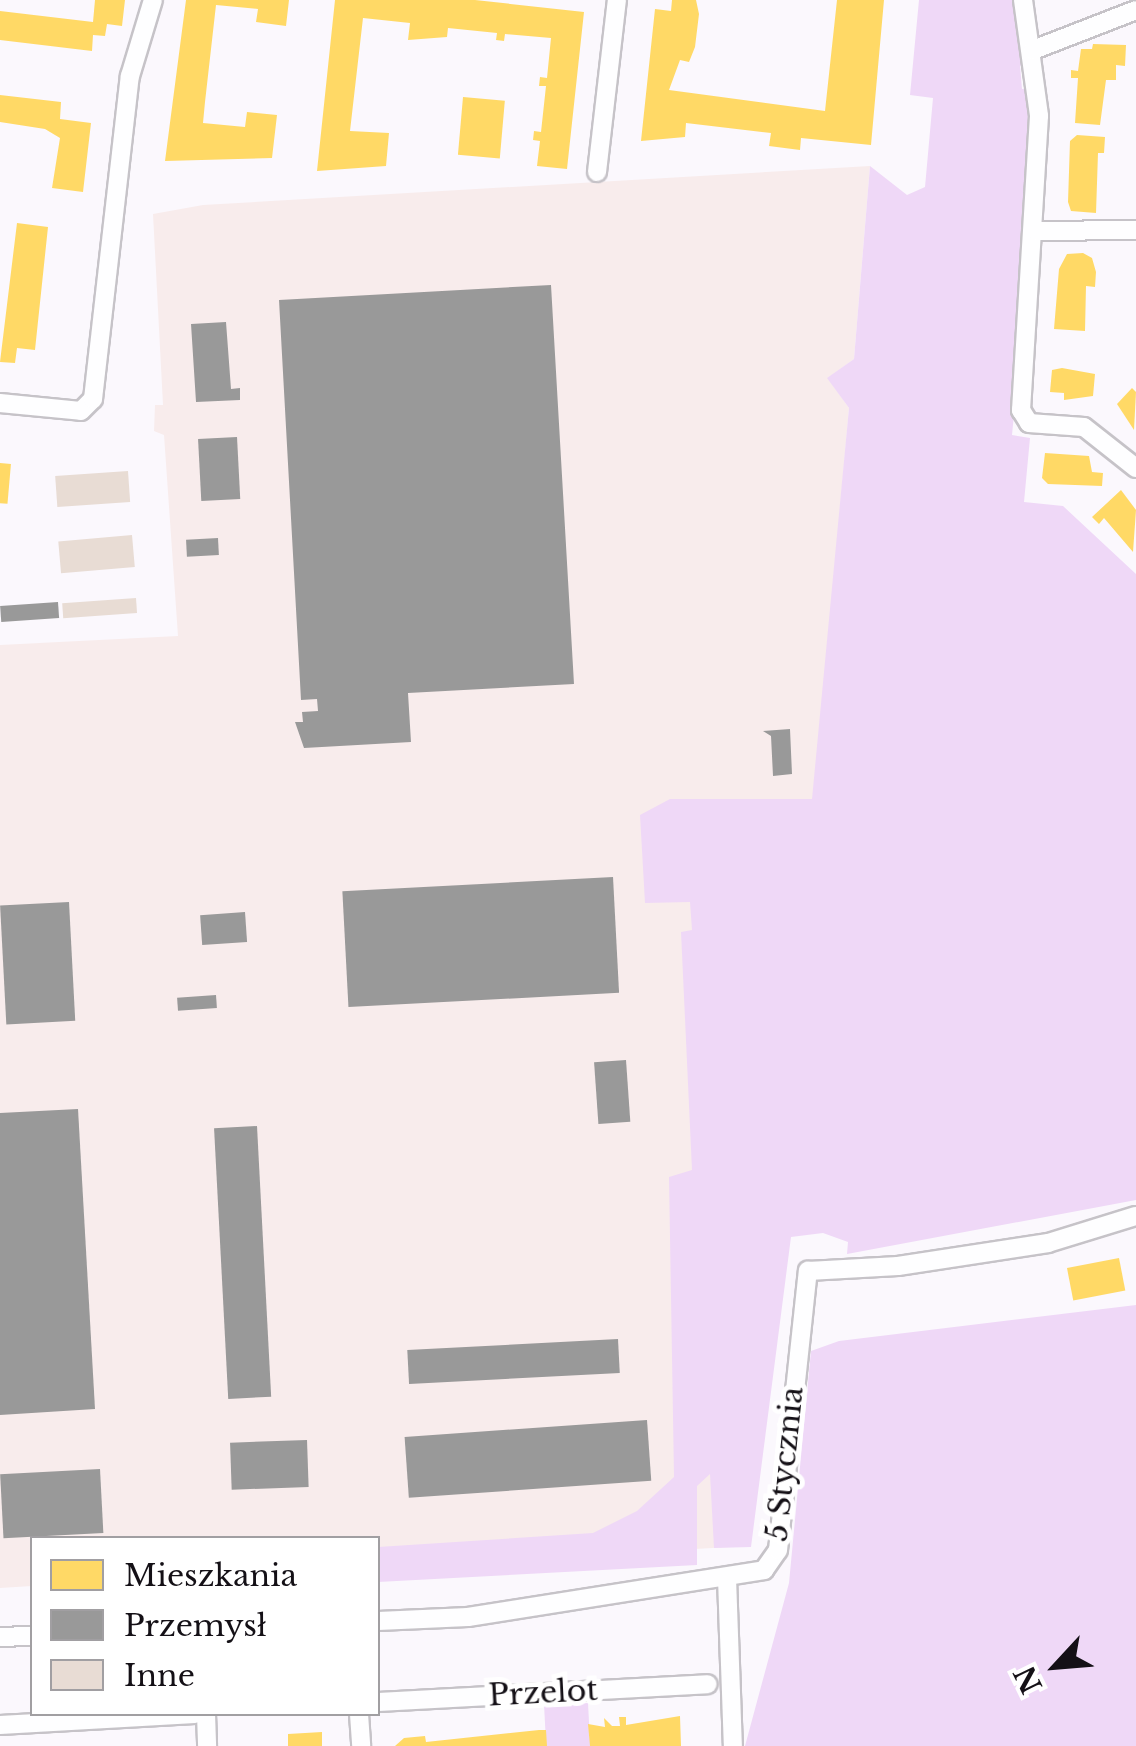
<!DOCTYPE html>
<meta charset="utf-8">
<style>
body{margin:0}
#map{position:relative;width:1136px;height:1746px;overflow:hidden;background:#fbf8fd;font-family:"Libre Baskerville",serif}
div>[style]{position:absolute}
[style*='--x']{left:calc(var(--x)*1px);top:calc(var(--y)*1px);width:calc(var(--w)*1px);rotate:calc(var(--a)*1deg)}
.industrial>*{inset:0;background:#f8ecec}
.green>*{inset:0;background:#efd8f7;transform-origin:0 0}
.homes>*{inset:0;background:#ffd966;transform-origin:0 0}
.industry>*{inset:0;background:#999;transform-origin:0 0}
.building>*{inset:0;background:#e8dcd4;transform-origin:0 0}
.roads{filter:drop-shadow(2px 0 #c6c3c8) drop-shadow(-2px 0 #c6c3c8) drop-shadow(0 2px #c6c3c8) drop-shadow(0 -2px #c6c3c8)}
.street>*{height:18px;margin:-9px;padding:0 9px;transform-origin:9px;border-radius:9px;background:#fefeff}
span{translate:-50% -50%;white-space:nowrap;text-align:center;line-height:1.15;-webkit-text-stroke:10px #fff;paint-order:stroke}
.street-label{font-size:30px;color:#141016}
.legend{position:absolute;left:30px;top:1536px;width:350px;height:180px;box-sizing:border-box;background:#fff;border:2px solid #a19fa2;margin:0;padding:12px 18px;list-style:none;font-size:30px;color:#141016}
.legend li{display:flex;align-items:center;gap:20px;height:50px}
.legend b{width:50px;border:2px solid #a19fa2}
.north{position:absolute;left:1006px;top:1616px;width:100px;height:100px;-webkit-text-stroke:8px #fff;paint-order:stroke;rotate:244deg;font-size:28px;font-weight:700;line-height:40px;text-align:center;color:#141016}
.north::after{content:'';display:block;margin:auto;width:35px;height:45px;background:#141016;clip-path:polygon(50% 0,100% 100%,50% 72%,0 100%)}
</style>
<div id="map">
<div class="industrial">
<i style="clip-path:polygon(870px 166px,854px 359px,828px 378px,849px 408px,748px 1546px,378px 1567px,378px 1538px,32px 1538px,32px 1586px,0 1588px,0 645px,178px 636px,164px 435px,154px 431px,155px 405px,163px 405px,153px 214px,203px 205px)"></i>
</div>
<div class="green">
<i style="clip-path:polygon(919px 0,1015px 0,1027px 61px,1020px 66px,1022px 89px,1031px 88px,1024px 311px,1012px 435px,1030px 438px,1024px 502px,1063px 506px,1136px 574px,1136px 1200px,847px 1254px,848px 1242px,823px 1233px,791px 1237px,751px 1547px,714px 1548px,710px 1474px,697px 1486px,697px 1565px,378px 1582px,378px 1547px,593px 1533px,637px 1511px,674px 1477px,669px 1177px,692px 1170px,681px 932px,692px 930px,690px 902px,645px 903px,640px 815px,670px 799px,812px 799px,849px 408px,827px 378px,854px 359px,870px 166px,907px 195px,925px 187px,933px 98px,910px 95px)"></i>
<i style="clip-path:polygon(1136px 1305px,1136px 1746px,745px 1746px,789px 1583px,811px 1351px,839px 1341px)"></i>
<i style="left:588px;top:1703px;width:43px;height:44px;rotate:87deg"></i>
</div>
<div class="homes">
<i style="clip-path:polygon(95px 0,125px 0,122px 26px,107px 24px,105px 36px,93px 35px,92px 51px,0 40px,0 11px,93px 22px)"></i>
<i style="clip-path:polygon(186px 0,289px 0,286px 26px,256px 22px,258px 9px,216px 5px,205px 102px,203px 123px,245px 127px,247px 112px,277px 115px,272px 158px,165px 161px)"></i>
<i style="clip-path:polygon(335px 0,475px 0,584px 12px,567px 169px,537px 166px,540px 141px,533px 140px,534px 131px,541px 132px,546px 86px,539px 86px,540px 77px,547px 78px,551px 38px,505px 34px,504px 41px,496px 40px,497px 33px,448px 28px,447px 37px,408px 40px,410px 23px,363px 18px,350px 131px,389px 133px,386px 166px,317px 171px)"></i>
<i style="clip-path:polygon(672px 0,696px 0,699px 14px,695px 47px,689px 62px,680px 60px,669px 90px,825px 111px,837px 0,884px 0,871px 145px,801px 138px,800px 150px,769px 146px,771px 133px,686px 123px,685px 137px,641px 141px,655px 9px,671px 11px)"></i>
<i style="clip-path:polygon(1093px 44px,1126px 45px,1125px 66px,1116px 65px,1116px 80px,1106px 80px,1100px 125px,1075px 123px,1078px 78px,1071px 78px,1071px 70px,1078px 71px,1081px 49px,1092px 49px)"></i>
<i style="clip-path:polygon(0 95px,61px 102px,60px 119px,91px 123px,83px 192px,52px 188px,60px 138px,45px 129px,0 122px)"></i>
<i style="left:463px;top:97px;width:42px;height:58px;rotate:5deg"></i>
<i style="clip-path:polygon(1077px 135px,1105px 137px,1104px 153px,1098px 153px,1096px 213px,1071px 211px,1068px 202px,1070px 141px)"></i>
<i style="clip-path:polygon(17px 223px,48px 227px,35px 350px,17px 348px,15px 363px,0 362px)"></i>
<i style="clip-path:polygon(1083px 253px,1092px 258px,1096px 272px,1095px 287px,1086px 286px,1085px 331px,1054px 329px,1059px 269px,1067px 254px)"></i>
<i style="clip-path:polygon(1062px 368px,1095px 374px,1093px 396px,1064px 400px,1064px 393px,1050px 392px,1052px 370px)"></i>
<i style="clip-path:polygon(1132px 388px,1136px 392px,1134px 430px,1117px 404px)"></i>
<i style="clip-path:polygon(1045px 453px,1089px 456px,1092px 472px,1103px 473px,1102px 486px,1048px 484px,1042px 478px)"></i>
<i style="left:0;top:463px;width:11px;height:40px;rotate:5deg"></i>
<i style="clip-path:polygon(1121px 490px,1136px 510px,1133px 552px,1104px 518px,1099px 524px,1092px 517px)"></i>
<i style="left:1119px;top:1258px;width:33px;height:53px;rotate:79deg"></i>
<i style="clip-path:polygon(680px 1716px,681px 1746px,590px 1746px,588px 1724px,605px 1727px,604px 1718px,612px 1726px,620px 1726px,619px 1717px,626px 1717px,626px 1725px)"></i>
<i style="clip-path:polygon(539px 1730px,546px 1730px,547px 1746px,395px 1746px,404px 1738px,425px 1736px,426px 1742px)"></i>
<i style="clip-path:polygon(322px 1732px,322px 1746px,288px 1746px,288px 1734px)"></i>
</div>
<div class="industry">
<i style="clip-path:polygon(551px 285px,574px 684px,408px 693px,411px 742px,304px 748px,295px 722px,303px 722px,302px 712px,318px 711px,317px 699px,301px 700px,279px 300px)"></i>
<i style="clip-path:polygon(226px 322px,231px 389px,240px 388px,240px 400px,196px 402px,191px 324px)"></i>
<i style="left:237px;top:437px;width:62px;height:39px;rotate:87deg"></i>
<i style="left:218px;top:538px;width:17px;height:32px;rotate:87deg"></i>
<i style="left:58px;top:602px;width:16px;height:58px;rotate:86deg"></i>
<i style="clip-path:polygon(790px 729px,792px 774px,773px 776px,771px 736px,763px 731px)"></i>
<i style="left:613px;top:877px;width:116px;height:271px;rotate:87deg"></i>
<i style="left:69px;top:902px;width:119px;height:69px;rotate:87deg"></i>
<i style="left:245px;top:912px;width:30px;height:45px;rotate:86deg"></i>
<i style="left:216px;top:995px;width:13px;height:39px;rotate:86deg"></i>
<i style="left:626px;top:1060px;width:62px;height:32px;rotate:86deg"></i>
<i style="clip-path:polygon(78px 1109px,95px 1409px,0 1415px,0 1113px)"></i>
<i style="left:257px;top:1126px;width:271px;height:43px;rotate:87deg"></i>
<i style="left:618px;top:1339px;width:34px;height:211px;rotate:87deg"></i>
<i style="left:647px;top:1420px;width:61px;height:243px;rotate:86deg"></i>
<i style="left:307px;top:1440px;width:47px;height:77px;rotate:88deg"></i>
<i style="left:100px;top:1469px;width:64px;height:100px;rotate:87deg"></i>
</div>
<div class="building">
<i style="left:128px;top:471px;width:31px;height:73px;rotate:86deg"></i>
<i style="left:132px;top:535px;width:32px;height:74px;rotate:85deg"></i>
<i style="left:136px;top:598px;width:15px;height:74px;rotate:86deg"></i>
</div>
<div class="roads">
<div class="street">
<i style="--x:1023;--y:0;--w:117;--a:82.1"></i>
<i style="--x:1039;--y:116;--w:295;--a:93.5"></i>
<i style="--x:1021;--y:410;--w:15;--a:58"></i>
<i style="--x:1029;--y:423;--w:55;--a:4.2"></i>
<i style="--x:1084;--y:427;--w:66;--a:38.3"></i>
<i style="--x:1033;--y:50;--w:110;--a:-21.2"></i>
<i style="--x:597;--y:172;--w:173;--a:-83.4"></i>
<i style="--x:1037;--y:231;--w:99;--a:-0.6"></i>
<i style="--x:0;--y:403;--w:81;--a:5.6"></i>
<i style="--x:81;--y:411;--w:17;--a:-45"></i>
<i style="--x:93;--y:399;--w:325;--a:-83.5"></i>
<i style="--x:130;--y:76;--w:79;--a:-73.2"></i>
<i style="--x:727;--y:1578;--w:168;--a:88"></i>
<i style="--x:378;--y:1621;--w:90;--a:-2.5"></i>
<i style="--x:468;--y:1617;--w:300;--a:-9"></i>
<i style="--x:764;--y:1570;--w:24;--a:-55"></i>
<i style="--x:778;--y:1550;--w:281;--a:-83.9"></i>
<i style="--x:808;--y:1271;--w:90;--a:-3.2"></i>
<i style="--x:898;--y:1266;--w:152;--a:-8.7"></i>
<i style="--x:1048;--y:1243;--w:92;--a:-17.1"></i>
<i style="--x:0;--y:1637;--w:32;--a:-2"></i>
<i style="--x:378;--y:1702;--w:330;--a:-3.1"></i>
<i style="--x:206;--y:1714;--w:32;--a:88"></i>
<i style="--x:359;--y:1714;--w:32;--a:86"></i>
<i style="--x:0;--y:1725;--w:195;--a:-3.2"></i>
</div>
</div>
<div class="street-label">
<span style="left:785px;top:1464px;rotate:-84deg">5 Stycznia</span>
<span style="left:543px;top:1693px;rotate:-3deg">Przelot</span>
</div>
<ul class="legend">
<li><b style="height:28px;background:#ffd966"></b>Mieszkania</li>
<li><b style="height:28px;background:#999"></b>Przemysł</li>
<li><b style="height:28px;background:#e8dcd4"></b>Inne</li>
</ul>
<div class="north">N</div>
</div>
